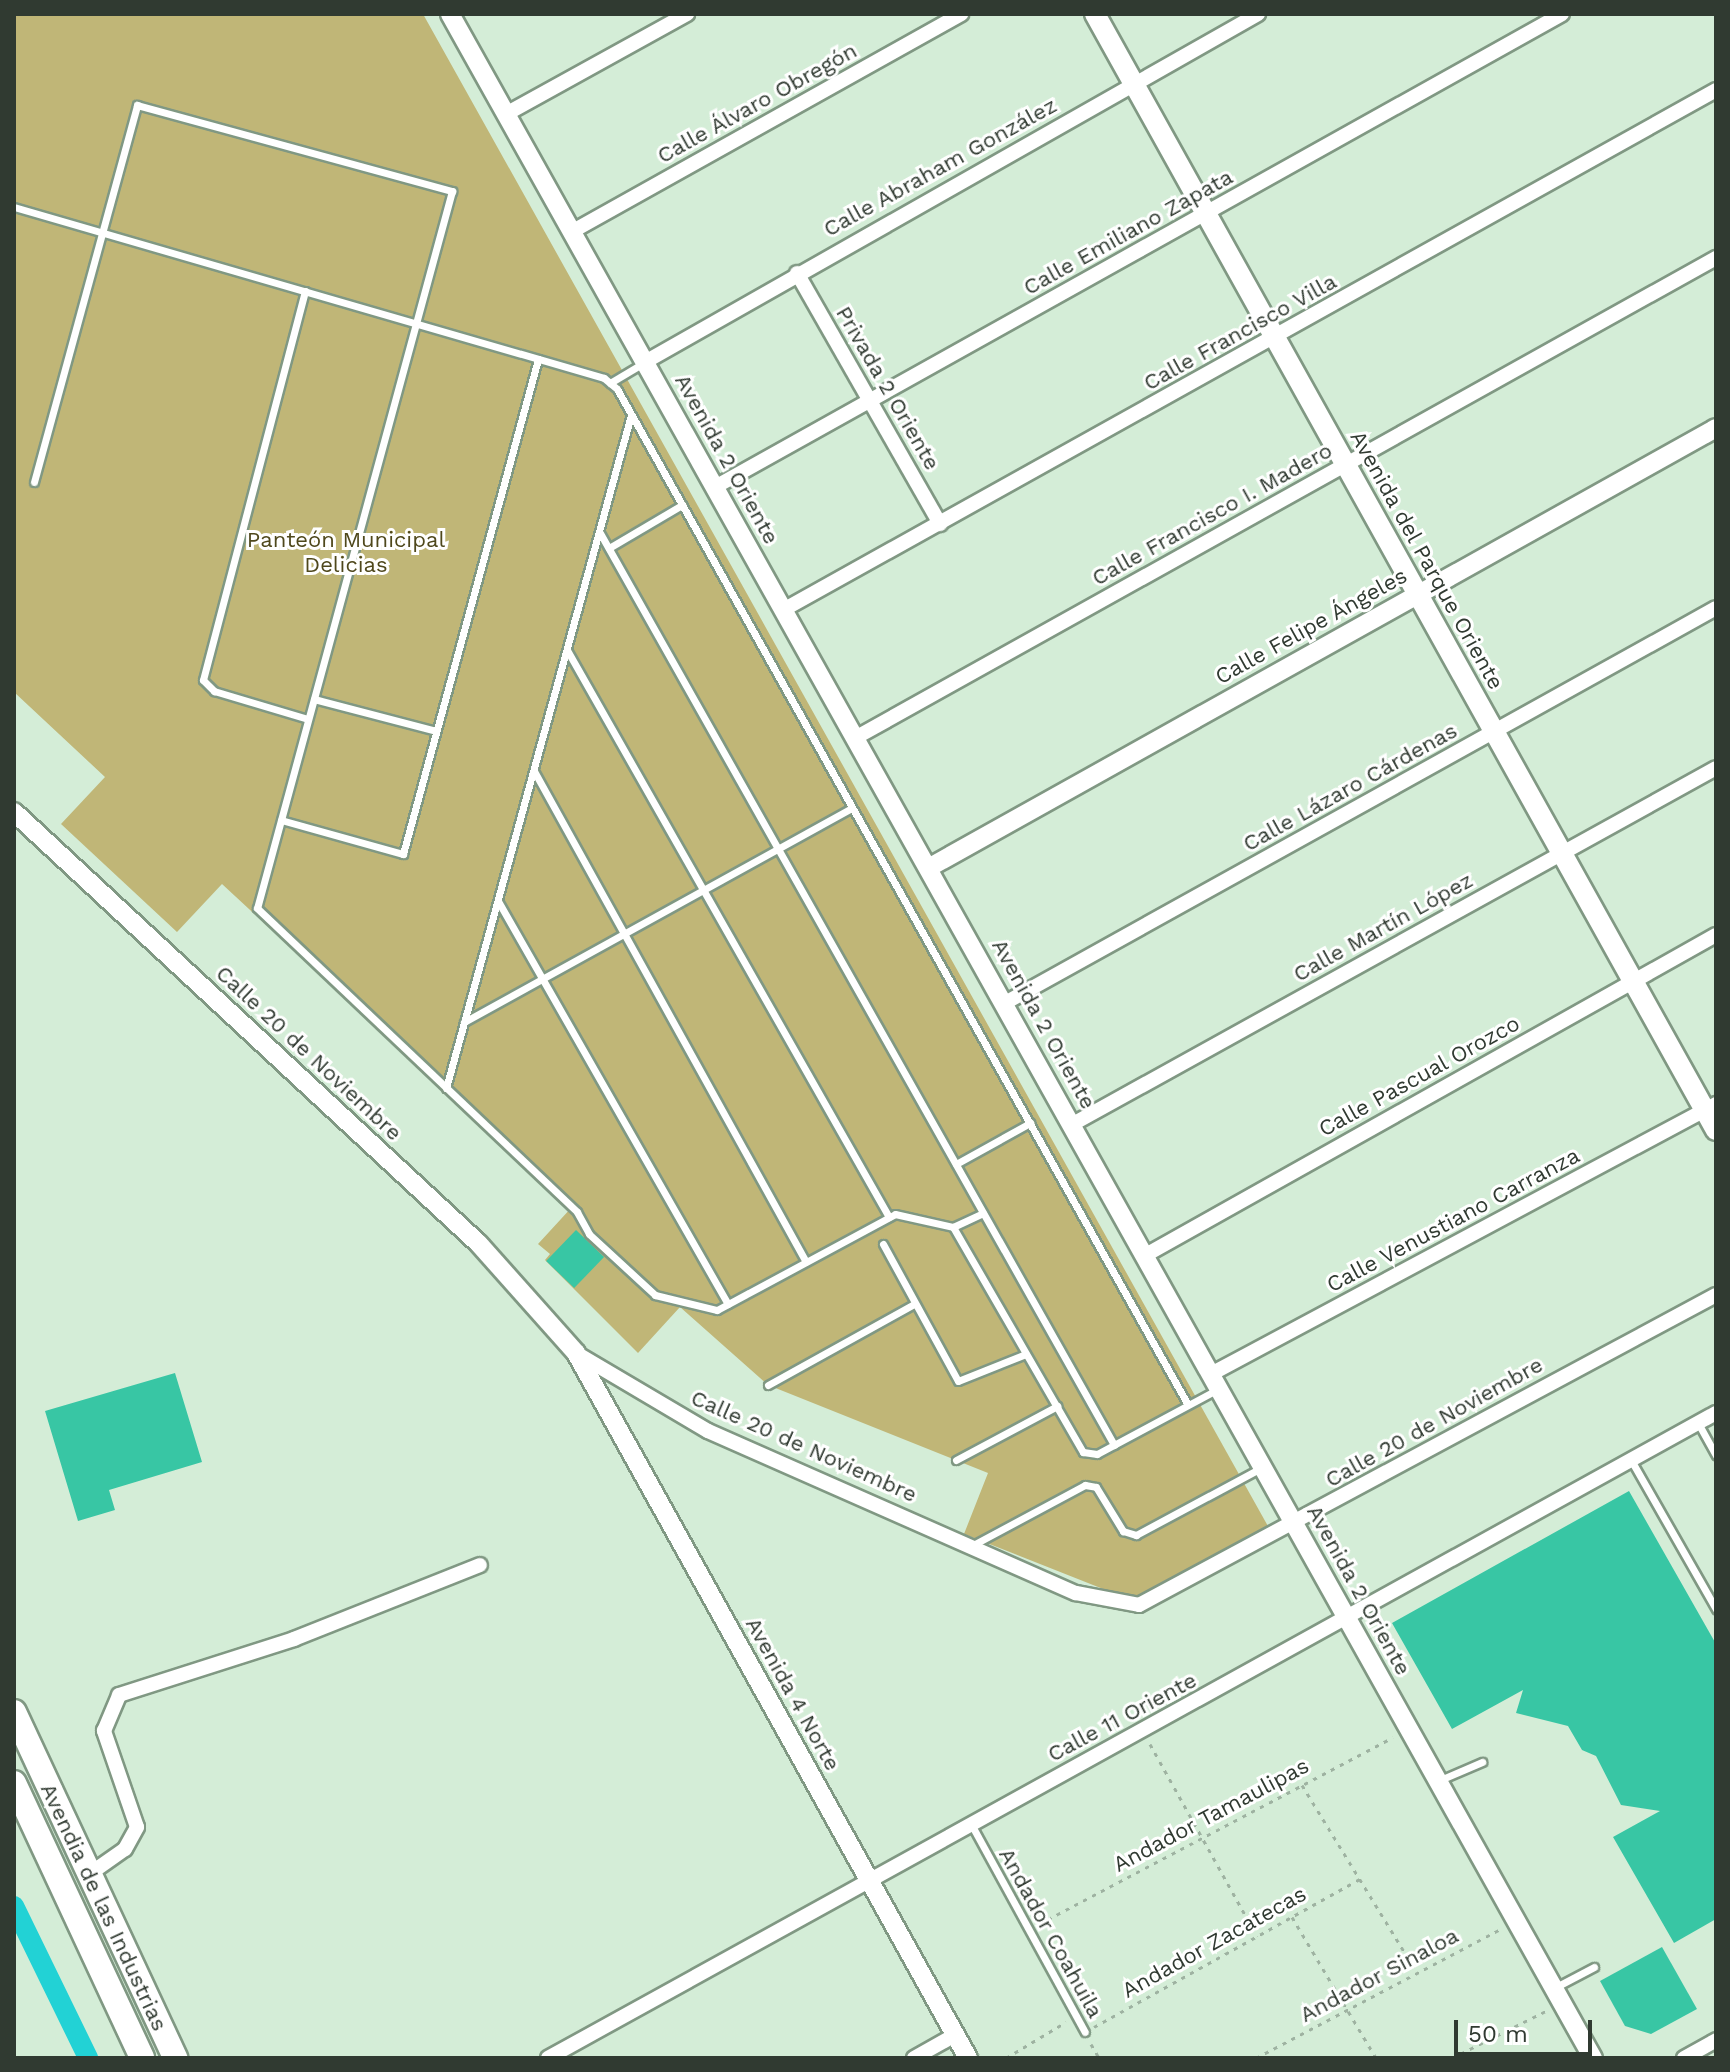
<!DOCTYPE html>
<meta charset="utf-8">
<style>
body{margin:0}
#map{position:relative;width:1730px;height:2072px;overflow:hidden;background:#d4edd7;font-family:"Work Sans",sans-serif}
div>[style]{position:absolute}
[style*='--x']{left:calc(var(--x)*1px);top:calc(var(--y)*1px);width:calc(var(--w)*1px);rotate:calc(var(--a)*1deg)}
.green>*{inset:0;background:#c0b677}
.canal>*{height:20px;margin:-10px;padding:0 10px;transform-origin:10px;border-radius:10px;background:#22d2d5}
.building>*{inset:0;background:#38c6a4;transform-origin:0 0}
.path>*{height:3px;margin-top:-1.5px;transform-origin:0;background:repeating-linear-gradient(90deg,#9eb2a1 0 4px,transparent 0 10px)}
.roads{filter:drop-shadow(2px 0 #809883) drop-shadow(-2px 0 #809883) drop-shadow(0 2px #809883) drop-shadow(0 -2px #809883)}
.service>*{height:7px;margin:-3.5px;padding:0 3.5px;transform-origin:3.5px;border-radius:3.5px;background:#fff}
.minor>*{height:14px;margin:-7px;padding:0 7px;transform-origin:7px;border-radius:7px;background:#fff}
.tertiary>*{height:18px;margin:-9px;padding:0 9px;transform-origin:9px;border-radius:9px;background:#fff}
.secondary>*{height:20px;margin:-10px;padding:0 10px;transform-origin:10px;border-radius:10px;background:#fff}
.primary>*{height:24px;margin:-12px;padding:0 12px;transform-origin:12px;border-radius:12px;background:#fff}
span{translate:-50% -50%;white-space:nowrap;text-align:center;line-height:1.15;-webkit-text-stroke:6px #fff;paint-order:stroke}
.street-label{font-size:22px;color:#303a31}
.park-label{font-size:22px;color:#4f481c}
.frame{position:absolute;inset:0;border:16px solid #303a31;pointer-events:none}
.scale{position:absolute;left:1454px;top:2020px;width:138px;height:36px;box-sizing:border-box;border:4px solid #303a31;border-top:0;padding-left:10px;font-size:24px;line-height:28px;white-space:nowrap;color:#303a31;-webkit-text-stroke:6px #fff;paint-order:stroke}
</style>
<div id="map">
<div class="green">
<i style="clip-path:polygon(14px 14px,423px 14px,1269px 1528px,1136px 1602px,964px 1534px,988px 1473px,768px 1385px,680px 1307px,638px 1353px,545px 1260px,550px 1254px,538px 1244px,572px 1207px,222px 884px,177px 932px,61px 824px,105px 777px,14px 692px)"></i>
</div>
<div class="canal">
<i style="--x:14;--y:1906;--w:169;--a:64"></i>
</div>
<div class="building">
<i style="left:576px;top:1230px;width:39px;height:43px;rotate:44deg"></i>
<i style="clip-path:polygon(175px 1373px,202px 1462px,109px 1490px,115px 1510px,78px 1521px,45px 1411px)"></i>
<i style="clip-path:polygon(1629px 1491px,1716px 1644px,1716px 1919px,1674px 1943px,1613px 1837px,1660px 1811px,1621px 1805px,1596px 1756px,1582px 1750px,1568px 1726px,1516px 1713px,1523px 1690px,1452px 1729px,1392px 1623px)"></i>
<i style="clip-path:polygon(1662px 1947px,1697px 2009px,1651px 2034px,1625px 2026px,1600px 1981px)"></i>
</div>
<div class="path">
<i style="--x:1150;--y:1744;--w:220;--a:60.9"></i>
<i style="--x:1302;--y:1785;--w:220;--a:58.5"></i>
<i style="--x:1292;--y:1917;--w:164;--a:59.2"></i>
<i style="--x:1039;--y:1924;--w:400;--a:-27.8"></i>
<i style="--x:1094;--y:2027;--w:304;--a:-29.1"></i>
<i style="--x:1091;--y:2044;--w:16;--a:60"></i>
<i style="--x:1006;--y:2058;--w:70;--a:-31"></i>
<i style="--x:1256;--y:2058;--w:275;--a:-27.8"></i>
<i style="--x:1452;--y:2058;--w:105;--a:-26.6"></i>
</div>
<div class="roads">
<div class="service">
<i style="--x:14;--y:207;--w:614;--a:16.16"></i>
<i style="--x:604;--y:378;--w:17;--a:40"></i>
<i style="--x:617;--y:389;--w:1165;--a:60.66"></i>
<i style="--x:305;--y:291;--w:402;--a:104.7"></i>
<i style="--x:203;--y:680;--w:16;--a:45"></i>
<i style="--x:214;--y:691;--w:98;--a:16.6"></i>
<i style="--x:610;--y:383;--w:37;--a:-31"></i>
<i style="--x:34;--y:482;--w:391;--a:-74.7"></i>
<i style="--x:137;--y:105;--w:327;--a:15.3"></i>
<i style="--x:452;--y:191;--w:743;--a:105.21"></i>
<i style="--x:257;--y:908;--w:441;--a:43.5"></i>
<i style="--x:577;--y:1212;--w:25;--a:61"></i>
<i style="--x:589;--y:1234;--w:90;--a:42.7"></i>
<i style="--x:655;--y:1295;--w:64;--a:13.6"></i>
<i style="--x:717;--y:1310;--w:202;--a:-28.3"></i>
<i style="--x:895;--y:1214;--w:59;--a:12.6"></i>
<i style="--x:953;--y:1227;--w:33;--a:-25"></i>
<i style="--x:600;--y:533;--w:1047;--a:60.59"></i>
<i style="--x:609;--y:548;--w:85;--a:-30.5"></i>
<i style="--x:567;--y:650;--w:652;--a:60.41"></i>
<i style="--x:314;--y:699;--w:126;--a:14.7"></i>
<i style="--x:534;--y:771;--w:561;--a:61.01"></i>
<i style="--x:281;--y:820;--w:127;--a:15.6"></i>
<i style="--x:403;--y:854;--w:513;--a:-74.74"></i>
<i style="--x:498;--y:901;--w:464;--a:60.3"></i>
<i style="--x:464;--y:1022;--w:443;--a:-28.9"></i>
<i style="--x:446;--y:1088;--w:698;--a:-74.63"></i>
<i style="--x:956;--y:1164;--w:85;--a:-29"></i>
<i style="--x:953;--y:1227;--w:260;--a:60"></i>
<i style="--x:1083;--y:1452;--w:14;--a:8"></i>
<i style="--x:1097;--y:1454;--w:137;--a:-28.2"></i>
<i style="--x:883;--y:1244;--w:156;--a:61.3"></i>
<i style="--x:958;--y:1381;--w:73;--a:-21.7"></i>
<i style="--x:768;--y:1385;--w:167;--a:-29"></i>
<i style="--x:1698;--y:1423;--w:37;--a:61"></i>
<i style="--x:956;--y:1460;--w:115;--a:-28.1"></i>
<i style="--x:1631;--y:1460;--w:172;--a:60.3"></i>
<i style="--x:973;--y:1545;--w:127;--a:-28.2"></i>
<i style="--x:1085;--y:1485;--w:11;--a:10"></i>
<i style="--x:1096;--y:1487;--w:52;--a:58.5"></i>
<i style="--x:1123;--y:1531;--w:14;--a:17"></i>
<i style="--x:1136;--y:1535;--w:142;--a:-28.2"></i>
<i style="--x:1440;--y:1780;--w:46;--a:-23.2"></i>
<i style="--x:971;--y:1824;--w:237;--a:61.3"></i>
<i style="--x:1556;--y:1987;--w:43;--a:-27.8"></i>
</div>
<div class="minor">
<i style="--x:506;--y:114;--w:207;--a:-28.9"></i>
<i style="--x:573;--y:231;--w:445;--a:-29.2"></i>
<i style="--x:797;--y:273;--w:289;--a:60.3"></i>
<i style="--x:645;--y:362;--w:705;--a:-29.58"></i>
<i style="--x:715;--y:487;--w:970;--a:-29.18"></i>
<i style="--x:783;--y:610;--w:1068;--a:-29.13"></i>
<i style="--x:855;--y:738;--w:986;--a:-29.14"></i>
<i style="--x:1005;--y:1003;--w:813;--a:-29.05"></i>
<i style="--x:1071;--y:1125;--w:737;--a:-28.96"></i>
<i style="--x:1144;--y:1256;--w:656;--a:-29.3"></i>
<i style="--x:576;--y:1353;--w:153;--a:30.6"></i>
<i style="--x:708;--y:1431;--w:402;--a:23.8"></i>
<i style="--x:1076;--y:1593;--w:64;--a:10.8"></i>
<i style="--x:1139;--y:1605;--w:655;--a:-28.25"></i>
<i style="--x:1211;--y:1374;--w:573;--a:-28.13"></i>
<i style="--x:88;--y:1875;--w:45;--a:-35.1"></i>
<i style="--x:125;--y:1849;--w:25;--a:-61"></i>
<i style="--x:137;--y:1827;--w:102;--a:-109"></i>
<i style="--x:104;--y:1731;--w:39;--a:-67"></i>
<i style="--x:119;--y:1695;--w:184;--a:-17.7"></i>
<i style="--x:294;--y:1639;--w:200;--a:-21.7"></i>
<i style="--x:548;--y:2058;--w:1334;--a:-28.91"></i>
<i style="--x:914;--y:2058;--w:47;--a:-29.3"></i>
<i style="--x:1684;--y:2058;--w:37;--a:-29"></i>
</div>
<div class="tertiary">
<i style="--x:450;--y:14;--w:2342;--a:60.79"></i>
<i style="--x:14;--y:812;--w:635;--a:42.89"></i>
<i style="--x:479;--y:1244;--w:146;--a:48.3"></i>
<i style="--x:576;--y:1353;--w:807;--a:60.92"></i>
<i style="--x:930;--y:867;--w:900;--a:-29.18"></i>
</div>
<div class="secondary">
<i style="--x:1095;--y:14;--w:1277;--a:60.91"></i>
</div>
<div class="primary">
<i style="--x:14;--y:1712;--w:382;--a:65"></i>
<i style="--x:14;--y:1783;--w:303;--a:65"></i>
</div>
</div>
<div class="street-label">
<span style="left:757px;top:103px;rotate:-29deg">Calle Álvaro Obregón</span>
<span style="left:940px;top:167px;rotate:-29deg">Calle Abraham González</span>
<span style="left:1128px;top:232px;rotate:-29deg">Calle Emiliano Zapata</span>
<span style="left:1240px;top:332px;rotate:-29deg">Calle Francisco Villa</span>
<span style="left:888px;top:388px;rotate:60deg">Privada 2 Oriente</span>
<span style="left:727px;top:459px;rotate:61deg">Avenida 2 Oriente</span>
<span style="left:1212px;top:514px;rotate:-29deg">Calle Francisco I. Madero</span>
<span style="left:1427px;top:560px;rotate:61deg">Avenida del Parque Oriente</span>
<span style="left:1311px;top:626px;rotate:-29deg">Calle Felipe Ángeles</span>
<span style="left:1350px;top:787px;rotate:-29deg">Calle Lázaro Cárdenas</span>
<span style="left:1383px;top:927px;rotate:-29deg">Calle Martín López</span>
<span style="left:1044px;top:1024px;rotate:61deg">Avenida 2 Oriente</span>
<span style="left:309px;top:1053px;rotate:43deg">Calle 20 de Noviembre</span>
<span style="left:1419px;top:1076px;rotate:-29deg">Calle Pascual Orozco</span>
<span style="left:1453px;top:1220px;rotate:-28deg">Calle Venustiano Carranza</span>
<span style="left:1434px;top:1422px;rotate:-29deg">Calle 20 de Noviembre</span>
<span style="left:804px;top:1446px;rotate:24deg">Calle 20 de Noviembre</span>
<span style="left:1359px;top:1590px;rotate:61deg">Avenida 2 Oriente</span>
<span style="left:793px;top:1694px;rotate:61deg">Avenida 4 Norte</span>
<span style="left:1122px;top:1717px;rotate:-28deg">Calle 11 Oriente</span>
<span style="left:1211px;top:1815px;rotate:-28deg">Andador Tamaulipas</span>
<span style="left:104px;top:1907px;rotate:65deg">Avendia de las Industrias</span>
<span style="left:1051px;top:1933px;rotate:61deg">Andador Coahuila</span>
<span style="left:1214px;top:1942px;rotate:-29deg">Andador Zacatecas</span>
<span style="left:1379px;top:1975px;rotate:-28deg">Andador Sinaloa</span>
</div>
<div class="park-label">
<span style="left:346px;top:552px">Panteón Municipal<br>Delicias</span>
</div>
<div class="frame"></div>
<div class="scale">50 m</div>
</div>
